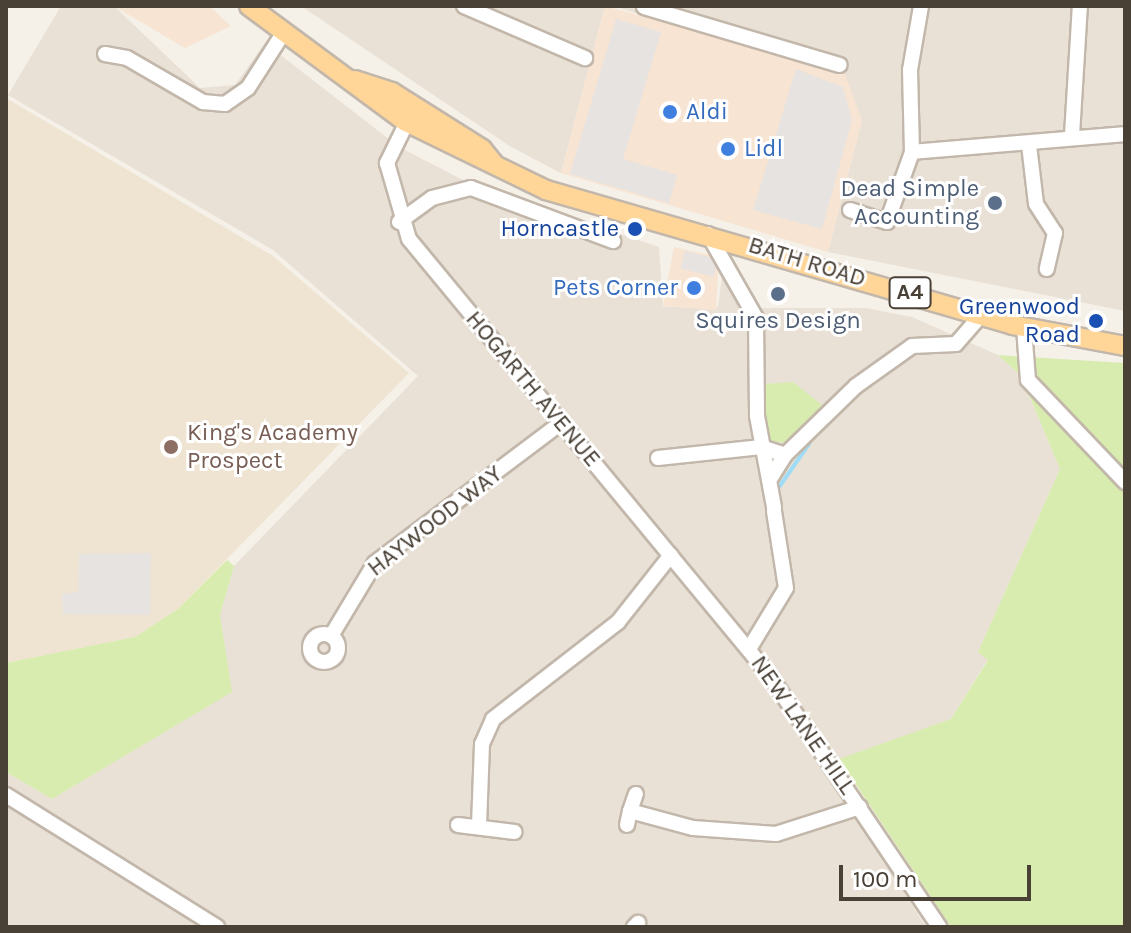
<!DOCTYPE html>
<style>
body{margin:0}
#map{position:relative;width:1131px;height:933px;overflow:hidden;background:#f5f0e8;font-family:Karla,sans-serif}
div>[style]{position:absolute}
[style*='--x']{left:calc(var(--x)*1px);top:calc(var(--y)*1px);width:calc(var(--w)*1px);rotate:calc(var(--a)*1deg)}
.residential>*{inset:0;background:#eae1d6}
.commercial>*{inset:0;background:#f8e4d2}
.education>*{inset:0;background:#efe4d1}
.green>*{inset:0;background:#d7ecae}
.parking>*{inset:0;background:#e6e3e0;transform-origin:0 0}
.stream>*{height:4px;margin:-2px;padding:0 2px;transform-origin:2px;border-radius:2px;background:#a0dcf6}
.roads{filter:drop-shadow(2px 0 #c2b7aa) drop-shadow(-2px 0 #c2b7aa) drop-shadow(0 2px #c2b7aa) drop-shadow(0 -2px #c2b7aa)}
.minor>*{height:14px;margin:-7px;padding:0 7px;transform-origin:7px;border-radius:7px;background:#fff}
.minor>.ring{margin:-7px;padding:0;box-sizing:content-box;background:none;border:14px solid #fff;border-radius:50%}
.major>*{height:18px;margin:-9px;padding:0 9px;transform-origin:9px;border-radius:9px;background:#ffd697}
.dots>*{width:22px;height:22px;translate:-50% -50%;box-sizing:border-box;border:4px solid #fff;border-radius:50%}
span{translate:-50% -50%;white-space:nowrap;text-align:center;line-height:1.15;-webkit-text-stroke:6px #fff;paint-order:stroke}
.shield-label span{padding:2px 6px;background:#fff;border:2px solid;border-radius:6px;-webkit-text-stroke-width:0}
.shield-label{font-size:22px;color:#494036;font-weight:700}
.shop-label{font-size:24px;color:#366cbe}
.left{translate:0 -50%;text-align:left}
.right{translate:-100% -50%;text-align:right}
.service-label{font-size:24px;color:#4e5e75}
.transit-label{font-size:24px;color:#164399}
.street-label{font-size:24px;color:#494036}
.education-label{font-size:24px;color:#785e54}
.frame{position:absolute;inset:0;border:8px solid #494036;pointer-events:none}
.scale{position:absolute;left:839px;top:865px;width:192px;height:36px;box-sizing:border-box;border:4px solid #494036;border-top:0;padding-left:10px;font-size:24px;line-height:28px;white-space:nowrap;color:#494036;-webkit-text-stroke:6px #fff;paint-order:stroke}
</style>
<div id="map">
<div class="residential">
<i style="clip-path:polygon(61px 6px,114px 6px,200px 88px,235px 85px,265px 43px,399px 147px,465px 181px,659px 247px,663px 307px,718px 307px,722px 276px,730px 276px,747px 308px,866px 308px,912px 317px,998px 355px,1021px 376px,1060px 469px,978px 652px,988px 659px,951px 719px,824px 766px,926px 927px,6px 927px,6px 772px,52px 799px,231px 692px,220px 615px,234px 566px,418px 376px,273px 250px,8px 95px)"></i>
<i style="clip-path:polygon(301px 6px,605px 6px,561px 173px,511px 147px)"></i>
<i style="clip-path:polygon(613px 6px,1125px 6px,1125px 311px,828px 252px,862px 120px,707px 35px)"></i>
</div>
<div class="commercial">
<i style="clip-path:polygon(114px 6px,209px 6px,231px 26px,185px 48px)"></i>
<i style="clip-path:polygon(605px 6px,844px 72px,862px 120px,828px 252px,561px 173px)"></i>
<i style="clip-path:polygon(674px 247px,719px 257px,716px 310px,663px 306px)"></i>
</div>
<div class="education">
<i style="clip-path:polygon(6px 98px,273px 256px,409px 373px,178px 609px,135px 637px,6px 663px)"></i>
</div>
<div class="green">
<i style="clip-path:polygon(998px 355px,1125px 363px,1125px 927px,951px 927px,839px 759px,951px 719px,988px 660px,978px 652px,1060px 469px,1021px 376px)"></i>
<i style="clip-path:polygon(793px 382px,827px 409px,791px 443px,766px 441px,765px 384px)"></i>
<i style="clip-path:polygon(227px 560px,234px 566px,220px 615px,232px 692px,52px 799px,6px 772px,6px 663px,135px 637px,178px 609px)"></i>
</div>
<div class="parking">
<i style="clip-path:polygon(616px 19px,661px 32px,623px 159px,677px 175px,669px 203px,570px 174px)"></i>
<i style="clip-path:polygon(796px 69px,843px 87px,852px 120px,822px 229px,753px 210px)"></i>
<i style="left:685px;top:251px;width:34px;height:18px;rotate:14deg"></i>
<i style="clip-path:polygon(151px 553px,150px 615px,63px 614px,62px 594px,78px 592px,79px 554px)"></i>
</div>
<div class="stream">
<i style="--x:777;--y:490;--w:56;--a:-55.2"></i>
<i style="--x:787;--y:554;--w:19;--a:81"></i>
</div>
<div class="roads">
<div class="minor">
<i style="--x:464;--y:6;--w:132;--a:23.3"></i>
<i style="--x:644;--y:7;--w:204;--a:16.5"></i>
<i style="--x:105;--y:54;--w:22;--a:10"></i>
<i style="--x:127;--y:58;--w:88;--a:30.1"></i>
<i style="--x:203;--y:102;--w:22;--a:5"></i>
<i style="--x:225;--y:104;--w:28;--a:-35"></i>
<i style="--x:248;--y:88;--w:67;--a:-57.3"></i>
<i style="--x:411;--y:114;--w:55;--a:116.1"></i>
<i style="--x:387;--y:163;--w:79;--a:73.9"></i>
<i style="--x:409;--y:239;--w:567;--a:50.44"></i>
<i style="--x:770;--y:676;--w:303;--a:56"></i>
<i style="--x:1072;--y:135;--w:129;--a:-86.5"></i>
<i style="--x:1029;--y:145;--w:59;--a:83.2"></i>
<i style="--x:1036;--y:204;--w:35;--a:57"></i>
<i style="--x:1055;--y:233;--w:37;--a:103"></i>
<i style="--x:912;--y:152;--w:214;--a:-4.8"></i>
<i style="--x:850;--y:210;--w:39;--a:18"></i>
<i style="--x:887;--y:222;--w:74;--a:-70.3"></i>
<i style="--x:912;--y:152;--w:82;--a:-91.4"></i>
<i style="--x:910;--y:70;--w:65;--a:-80.2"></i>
<i style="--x:399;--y:222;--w:41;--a:-36"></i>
<i style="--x:432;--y:198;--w:40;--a:-14.4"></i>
<i style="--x:471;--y:188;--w:152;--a:20.5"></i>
<i style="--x:708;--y:234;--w:97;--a:60.3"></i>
<i style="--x:756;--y:318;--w:98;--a:89.4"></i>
<i style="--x:757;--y:416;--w:93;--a:79.4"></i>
<i style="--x:1024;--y:328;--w:52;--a:85.6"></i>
<i style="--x:1028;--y:380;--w:141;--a:46.4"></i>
<i style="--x:658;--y:458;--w:104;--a:-6.1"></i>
<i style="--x:761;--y:447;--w:25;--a:18"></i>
<i style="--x:770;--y:479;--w:28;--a:-58"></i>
<i style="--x:785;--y:455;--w:99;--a:-44.2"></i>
<i style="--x:856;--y:386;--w:69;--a:-35.5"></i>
<i style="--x:912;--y:346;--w:44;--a:-2.6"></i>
<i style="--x:956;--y:344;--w:37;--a:-49"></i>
<i class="ring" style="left:310px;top:634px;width:14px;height:14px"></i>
<i style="--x:331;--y:636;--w:85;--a:-58.9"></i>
<i style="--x:375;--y:563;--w:233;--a:-37"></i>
<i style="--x:749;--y:649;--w:71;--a:-58.8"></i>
<i style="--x:786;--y:588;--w:78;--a:-98.9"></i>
<i style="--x:6;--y:795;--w:249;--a:32"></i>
<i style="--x:630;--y:811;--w:18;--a:-71"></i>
<i style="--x:458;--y:825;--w:57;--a:7"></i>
<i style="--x:627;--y:825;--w:14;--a:-78"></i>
<i style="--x:630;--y:811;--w:65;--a:15.1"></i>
<i style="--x:693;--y:828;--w:83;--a:4.1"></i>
<i style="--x:776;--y:834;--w:88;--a:-17.8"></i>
<i style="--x:479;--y:826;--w:82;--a:-87.9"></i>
<i style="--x:482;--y:744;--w:27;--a:-66"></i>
<i style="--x:493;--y:719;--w:158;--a:-37.8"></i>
<i style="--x:618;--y:622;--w:85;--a:-51.7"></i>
<i style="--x:634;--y:927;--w:6;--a:-45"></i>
</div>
<div class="major">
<i style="--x:249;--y:6;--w:195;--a:36.5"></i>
<i style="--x:406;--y:122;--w:156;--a:25.9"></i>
<i style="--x:546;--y:190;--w:486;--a:16.1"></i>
<i style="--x:1013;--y:325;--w:114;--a:10.6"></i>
<i style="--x:355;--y:80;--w:39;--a:18"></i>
<i style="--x:392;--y:92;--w:107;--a:32.3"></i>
<i style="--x:482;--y:149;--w:19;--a:51"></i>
</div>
</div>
<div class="dots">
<i style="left:670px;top:112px;background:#3f7fe0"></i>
<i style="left:728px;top:149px;background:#3f7fe0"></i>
<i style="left:995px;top:203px;background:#5c6f8a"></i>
<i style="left:635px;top:229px;background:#1a4fb4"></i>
<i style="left:694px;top:288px;background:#3f7fe0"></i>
<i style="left:778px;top:294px;background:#5c6f8a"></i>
<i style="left:1096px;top:321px;background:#1a4fb4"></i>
<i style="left:171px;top:447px;background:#8d6e63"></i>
</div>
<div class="shield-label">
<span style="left:910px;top:293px">A4</span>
</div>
<div class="shop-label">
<span class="left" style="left:686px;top:112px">Aldi</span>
<span class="left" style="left:744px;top:149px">Lidl</span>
<span class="right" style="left:678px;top:288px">Pets Corner</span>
</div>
<div class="service-label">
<span class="right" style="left:979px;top:203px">Dead Simple<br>Accounting</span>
<span style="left:778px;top:321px">Squires Design</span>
</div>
<div class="transit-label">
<span class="right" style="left:619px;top:229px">Horncastle</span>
<span class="right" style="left:1080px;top:321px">Greenwood<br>Road</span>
</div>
<div class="street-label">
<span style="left:807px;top:262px;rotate:17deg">BATH ROAD</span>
<span style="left:533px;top:389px;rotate:50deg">HOGARTH AVENUE</span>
<span style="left:435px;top:521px;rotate:-38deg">HAYWOOD WAY</span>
<span style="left:803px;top:725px;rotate:55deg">NEW LANE HILL</span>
</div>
<div class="education-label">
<span class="left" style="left:187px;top:447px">King's Academy<br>Prospect</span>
</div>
<div class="frame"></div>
<div class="scale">100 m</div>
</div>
